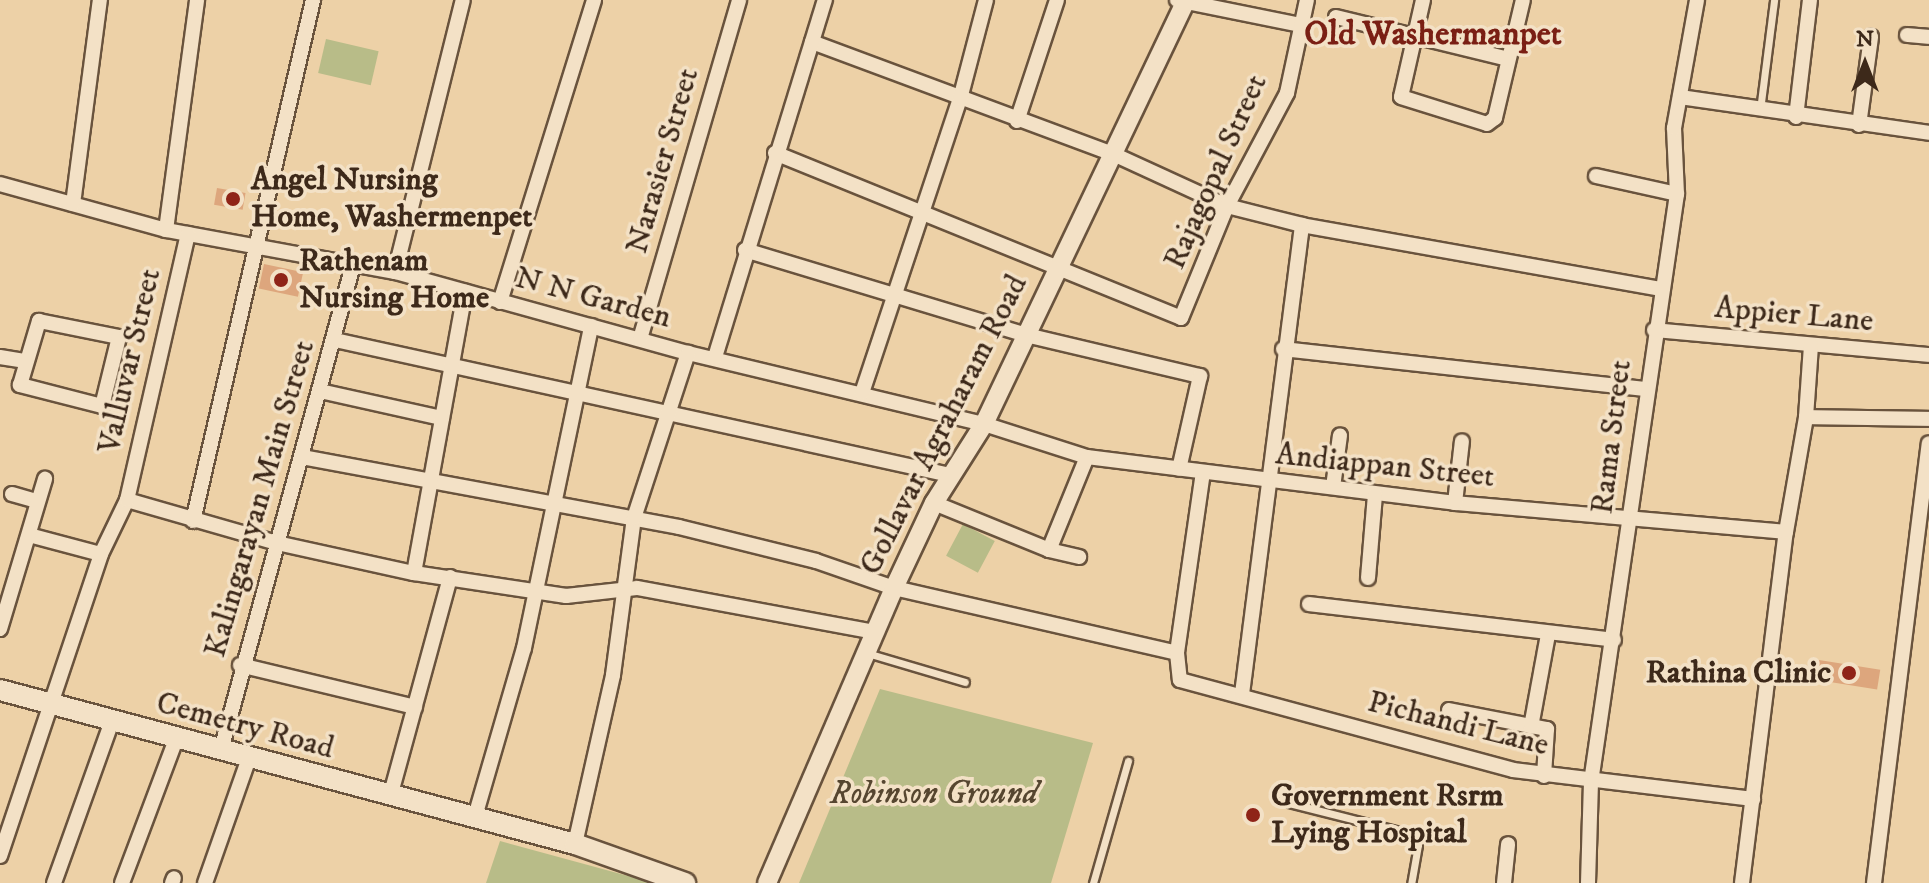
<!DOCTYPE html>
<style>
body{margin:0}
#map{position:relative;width:1929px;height:883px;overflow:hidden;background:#edd1a7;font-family:"IM FELL DW Pica",serif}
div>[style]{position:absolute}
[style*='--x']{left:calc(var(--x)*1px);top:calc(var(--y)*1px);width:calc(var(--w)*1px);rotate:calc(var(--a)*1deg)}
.green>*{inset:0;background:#b8bc88;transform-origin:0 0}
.building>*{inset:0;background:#dda67d;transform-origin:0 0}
.roads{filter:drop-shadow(2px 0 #69533d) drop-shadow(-2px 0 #69533d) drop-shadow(0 2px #69533d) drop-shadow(0 -2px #69533d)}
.service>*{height:7px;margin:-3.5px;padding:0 3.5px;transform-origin:3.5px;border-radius:3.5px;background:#f3e1c6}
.minor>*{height:14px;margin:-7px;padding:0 7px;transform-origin:7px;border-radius:7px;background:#f3e1c6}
.tertiary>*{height:18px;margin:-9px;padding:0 9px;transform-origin:9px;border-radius:9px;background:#f3e1c6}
.secondary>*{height:20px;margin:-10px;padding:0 10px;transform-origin:10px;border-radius:10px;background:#f3e1c6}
.dots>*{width:22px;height:22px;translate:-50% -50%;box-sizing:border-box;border:4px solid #f3e1c6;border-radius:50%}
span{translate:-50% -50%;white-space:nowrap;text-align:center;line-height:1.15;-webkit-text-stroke:7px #f3e1c6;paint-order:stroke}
.street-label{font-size:32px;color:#3d291a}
.poi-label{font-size:32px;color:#3d291a;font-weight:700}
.left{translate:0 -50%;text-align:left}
.right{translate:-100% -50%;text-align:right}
.park-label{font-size:32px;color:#564630;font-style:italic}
.neighbourhood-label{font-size:34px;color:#7a1f14;font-weight:700}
.north{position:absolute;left:1825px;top:24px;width:80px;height:80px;-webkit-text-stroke:6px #f3e1c6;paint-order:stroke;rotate:0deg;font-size:22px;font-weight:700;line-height:32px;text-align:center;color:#3d291a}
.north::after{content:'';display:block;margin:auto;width:28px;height:36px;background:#3d291a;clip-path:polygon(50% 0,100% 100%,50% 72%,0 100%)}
</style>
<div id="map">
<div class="green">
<i style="left:326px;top:39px;width:54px;height:35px;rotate:13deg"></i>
<i style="left:963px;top:524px;width:36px;height:36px;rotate:28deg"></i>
<i style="clip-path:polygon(880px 689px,1093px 743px,1051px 883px,799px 883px)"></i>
<i style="clip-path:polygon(500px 841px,654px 883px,486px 883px)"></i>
</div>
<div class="building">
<i style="left:217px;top:188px;width:29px;height:17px;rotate:10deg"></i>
<i style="left:264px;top:264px;width:40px;height:25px;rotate:12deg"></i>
<i style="left:1819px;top:660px;width:62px;height:20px;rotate:9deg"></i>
</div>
<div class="roads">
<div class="service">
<i style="--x:1760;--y:110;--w:111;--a:-82.7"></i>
<i style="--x:867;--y:653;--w:102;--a:16.5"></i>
<i style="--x:1281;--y:801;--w:134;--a:14.2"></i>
<i style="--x:1411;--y:834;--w:13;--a:58"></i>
<i style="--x:1418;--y:845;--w:39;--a:100"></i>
<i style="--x:1093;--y:883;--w:127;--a:-74"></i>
</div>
<div class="minor">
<i style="--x:1177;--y:0;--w:126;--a:11.4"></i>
<i style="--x:1423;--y:0;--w:99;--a:102.8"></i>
<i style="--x:1401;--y:97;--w:90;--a:17.4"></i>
<i style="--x:1487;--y:124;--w:10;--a:-37"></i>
<i style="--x:1495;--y:118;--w:121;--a:-76.7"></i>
<i style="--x:1336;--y:17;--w:177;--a:13.7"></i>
<i style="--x:1907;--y:35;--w:22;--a:5"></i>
<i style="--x:812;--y:42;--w:319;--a:20.4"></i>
<i style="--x:1111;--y:153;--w:128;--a:24.6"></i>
<i style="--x:1227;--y:206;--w:77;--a:14.2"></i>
<i style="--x:1302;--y:225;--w:364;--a:10.1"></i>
<i style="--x:1680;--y:97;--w:252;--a:8.2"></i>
<i style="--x:1796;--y:117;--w:118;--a:-83.2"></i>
<i style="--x:1017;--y:121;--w:127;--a:-71.7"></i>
<i style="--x:1859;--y:125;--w:89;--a:-82.2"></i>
<i style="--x:775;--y:153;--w:438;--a:22.1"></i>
<i style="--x:1181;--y:318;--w:121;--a:-67.7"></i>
<i style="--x:1227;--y:206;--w:128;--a:-62"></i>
<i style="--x:1287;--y:93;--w:95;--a:-77.9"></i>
<i style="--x:1596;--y:176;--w:83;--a:12.5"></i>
<i style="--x:0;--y:184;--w:172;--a:15.5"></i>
<i style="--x:166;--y:230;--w:233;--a:10.4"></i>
<i style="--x:395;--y:272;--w:304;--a:15.5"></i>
<i style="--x:688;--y:353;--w:304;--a:13.5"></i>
<i style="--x:984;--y:424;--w:108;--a:17.8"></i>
<i style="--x:1087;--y:457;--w:371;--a:7.1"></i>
<i style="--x:1455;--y:503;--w:332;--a:5"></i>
<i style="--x:73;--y:204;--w:206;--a:-82.5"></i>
<i style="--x:166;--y:230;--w:232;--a:-82.3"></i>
<i style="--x:745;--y:250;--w:294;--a:16.8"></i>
<i style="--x:1026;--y:335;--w:179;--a:13.3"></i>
<i style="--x:1200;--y:376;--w:95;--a:102.7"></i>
<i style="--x:395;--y:272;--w:280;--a:-76"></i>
<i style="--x:500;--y:302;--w:316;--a:-72.7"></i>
<i style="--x:39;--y:321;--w:82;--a:11.3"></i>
<i style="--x:119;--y:337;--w:71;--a:103.8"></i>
<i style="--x:102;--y:406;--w:85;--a:-165.6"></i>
<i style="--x:20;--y:385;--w:67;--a:-73.5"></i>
<i style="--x:1654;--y:330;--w:276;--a:5.2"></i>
<i style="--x:640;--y:339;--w:353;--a:-73.7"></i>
<i style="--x:335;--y:340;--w:630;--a:12.38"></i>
<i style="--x:1283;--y:349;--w:364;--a:6.3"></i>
<i style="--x:0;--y:357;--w:26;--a:9"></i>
<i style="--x:715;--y:357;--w:374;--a:-72.9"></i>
<i style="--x:320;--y:391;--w:125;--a:12.5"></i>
<i style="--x:862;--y:393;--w:310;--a:-71.6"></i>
<i style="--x:960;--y:99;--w:102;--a:-75.3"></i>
<i style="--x:1806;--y:417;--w:123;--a:0.9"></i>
<i style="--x:302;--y:457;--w:383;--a:10.5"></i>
<i style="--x:679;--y:527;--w:141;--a:13.9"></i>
<i style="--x:816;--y:561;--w:83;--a:19.1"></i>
<i style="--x:894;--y:588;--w:290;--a:12.9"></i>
<i style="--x:1203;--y:472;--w:183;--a:98.2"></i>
<i style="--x:1177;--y:653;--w:27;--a:84"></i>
<i style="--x:1180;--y:680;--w:345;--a:15.1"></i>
<i style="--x:1513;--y:770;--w:242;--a:6.9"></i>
<i style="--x:1333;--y:487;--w:52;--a:-82.3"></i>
<i style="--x:12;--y:494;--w:25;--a:16"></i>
<i style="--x:127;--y:500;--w:156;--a:16"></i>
<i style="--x:277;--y:543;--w:140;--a:12.4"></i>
<i style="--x:414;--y:573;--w:154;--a:8.6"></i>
<i style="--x:566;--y:596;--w:71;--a:-6.4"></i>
<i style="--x:637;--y:588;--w:241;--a:10.5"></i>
<i style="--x:934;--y:503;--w:124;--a:22.2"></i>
<i style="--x:1049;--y:550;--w:31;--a:13"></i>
<i style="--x:1455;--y:503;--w:62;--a:-83.6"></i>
<i style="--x:193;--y:521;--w:535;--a:-77.03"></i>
<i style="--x:29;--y:535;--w:74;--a:14.8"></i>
<i style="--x:1049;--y:550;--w:100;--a:-67.8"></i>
<i style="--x:414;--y:573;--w:286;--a:-79.7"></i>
<i style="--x:1368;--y:578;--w:84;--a:-85.2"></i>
<i style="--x:1309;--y:604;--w:307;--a:6.7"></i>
<i style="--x:0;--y:629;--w:157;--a:-73.3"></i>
<i style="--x:240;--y:665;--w:180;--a:13.5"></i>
<i style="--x:1242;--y:694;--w:473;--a:-82.7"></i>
<i style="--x:1449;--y:710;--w:100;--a:11"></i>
<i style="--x:1547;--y:729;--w:47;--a:93.7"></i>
<i style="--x:1531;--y:727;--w:95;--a:-79.6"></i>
<i style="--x:221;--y:750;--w:503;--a:-74.77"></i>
<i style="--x:390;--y:797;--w:228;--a:-74.7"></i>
<i style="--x:474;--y:820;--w:179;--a:-73.8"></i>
<i style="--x:524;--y:648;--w:329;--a:-78.2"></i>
<i style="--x:575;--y:844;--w:173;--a:-77.3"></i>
<i style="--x:613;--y:675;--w:158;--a:-82.4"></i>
<i style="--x:634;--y:518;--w:174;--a:-71.9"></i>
<i style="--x:0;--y:856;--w:318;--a:-71.5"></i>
<i style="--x:101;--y:554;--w:60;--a:-64.3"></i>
<i style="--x:127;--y:500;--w:273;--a:-77.1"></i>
<i style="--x:54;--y:883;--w:172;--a:-70.3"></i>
<i style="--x:122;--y:883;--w:156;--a:-69.4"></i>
<i style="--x:172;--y:883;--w:5;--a:-68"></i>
<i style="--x:205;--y:883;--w:133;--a:-70.6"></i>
<i style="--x:1504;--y:883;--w:39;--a:-84"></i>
<i style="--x:1588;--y:883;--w:101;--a:-88.3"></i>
<i style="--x:1591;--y:782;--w:594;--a:-81.68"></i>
<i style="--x:1677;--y:194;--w:66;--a:-92.6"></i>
<i style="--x:1674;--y:128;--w:130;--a:-79.8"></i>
<i style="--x:1742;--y:883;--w:354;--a:-82.9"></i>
<i style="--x:1786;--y:532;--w:117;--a:-80.1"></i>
<i style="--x:1806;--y:417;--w:72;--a:-86"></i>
<i style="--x:1874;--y:883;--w:443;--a:-82.9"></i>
</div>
<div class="tertiary">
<i style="--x:767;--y:883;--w:321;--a:-66.7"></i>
<i style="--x:894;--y:588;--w:94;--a:-64.8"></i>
<i style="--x:934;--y:503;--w:93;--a:-57.7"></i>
<i style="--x:984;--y:424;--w:470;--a:-64.5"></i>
</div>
<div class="secondary">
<i style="--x:0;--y:690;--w:595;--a:14.99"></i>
<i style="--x:575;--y:844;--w:117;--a:19.5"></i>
</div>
</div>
<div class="dots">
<i style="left:233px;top:199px;background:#8f2418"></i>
<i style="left:281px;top:280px;background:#8f2418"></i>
<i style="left:1849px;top:673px;background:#8f2418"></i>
<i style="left:1253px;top:815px;background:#8f2418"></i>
</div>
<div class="street-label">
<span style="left:663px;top:161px;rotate:-74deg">Narasier Street</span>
<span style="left:1216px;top:172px;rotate:-66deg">Rajagopal Street</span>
<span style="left:593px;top:298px;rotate:15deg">N N Garden</span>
<span style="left:1794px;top:315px;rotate:5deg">Appier Lane</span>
<span style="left:130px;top:361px;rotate:-77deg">Valluvar Street</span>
<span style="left:944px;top:425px;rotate:-63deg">Gollavar Agraharam Road</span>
<span style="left:1612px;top:437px;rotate:-83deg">Rama Street</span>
<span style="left:1385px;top:466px;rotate:6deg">Andiappan Street</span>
<span style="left:260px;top:499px;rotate:-74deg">Kalingarayan Main Street</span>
<span style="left:1458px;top:724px;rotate:14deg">Pichandi Lane</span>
<span style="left:245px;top:726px;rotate:15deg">Cemetry Road</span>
</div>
<div class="poi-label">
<span class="left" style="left:251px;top:199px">Angel Nursing<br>Home, Washermenpet</span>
<span class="left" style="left:299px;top:280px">Rathenam<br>Nursing Home</span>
<span class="right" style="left:1831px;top:673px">Rathina Clinic</span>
<span class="left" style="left:1271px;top:815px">Government Rsrm<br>Lying Hospital</span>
</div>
<div class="park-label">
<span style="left:934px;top:794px">Robinson Ground</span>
</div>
<div class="neighbourhood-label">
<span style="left:1433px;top:35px">Old Washermanpet</span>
</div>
<div class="north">N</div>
</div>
